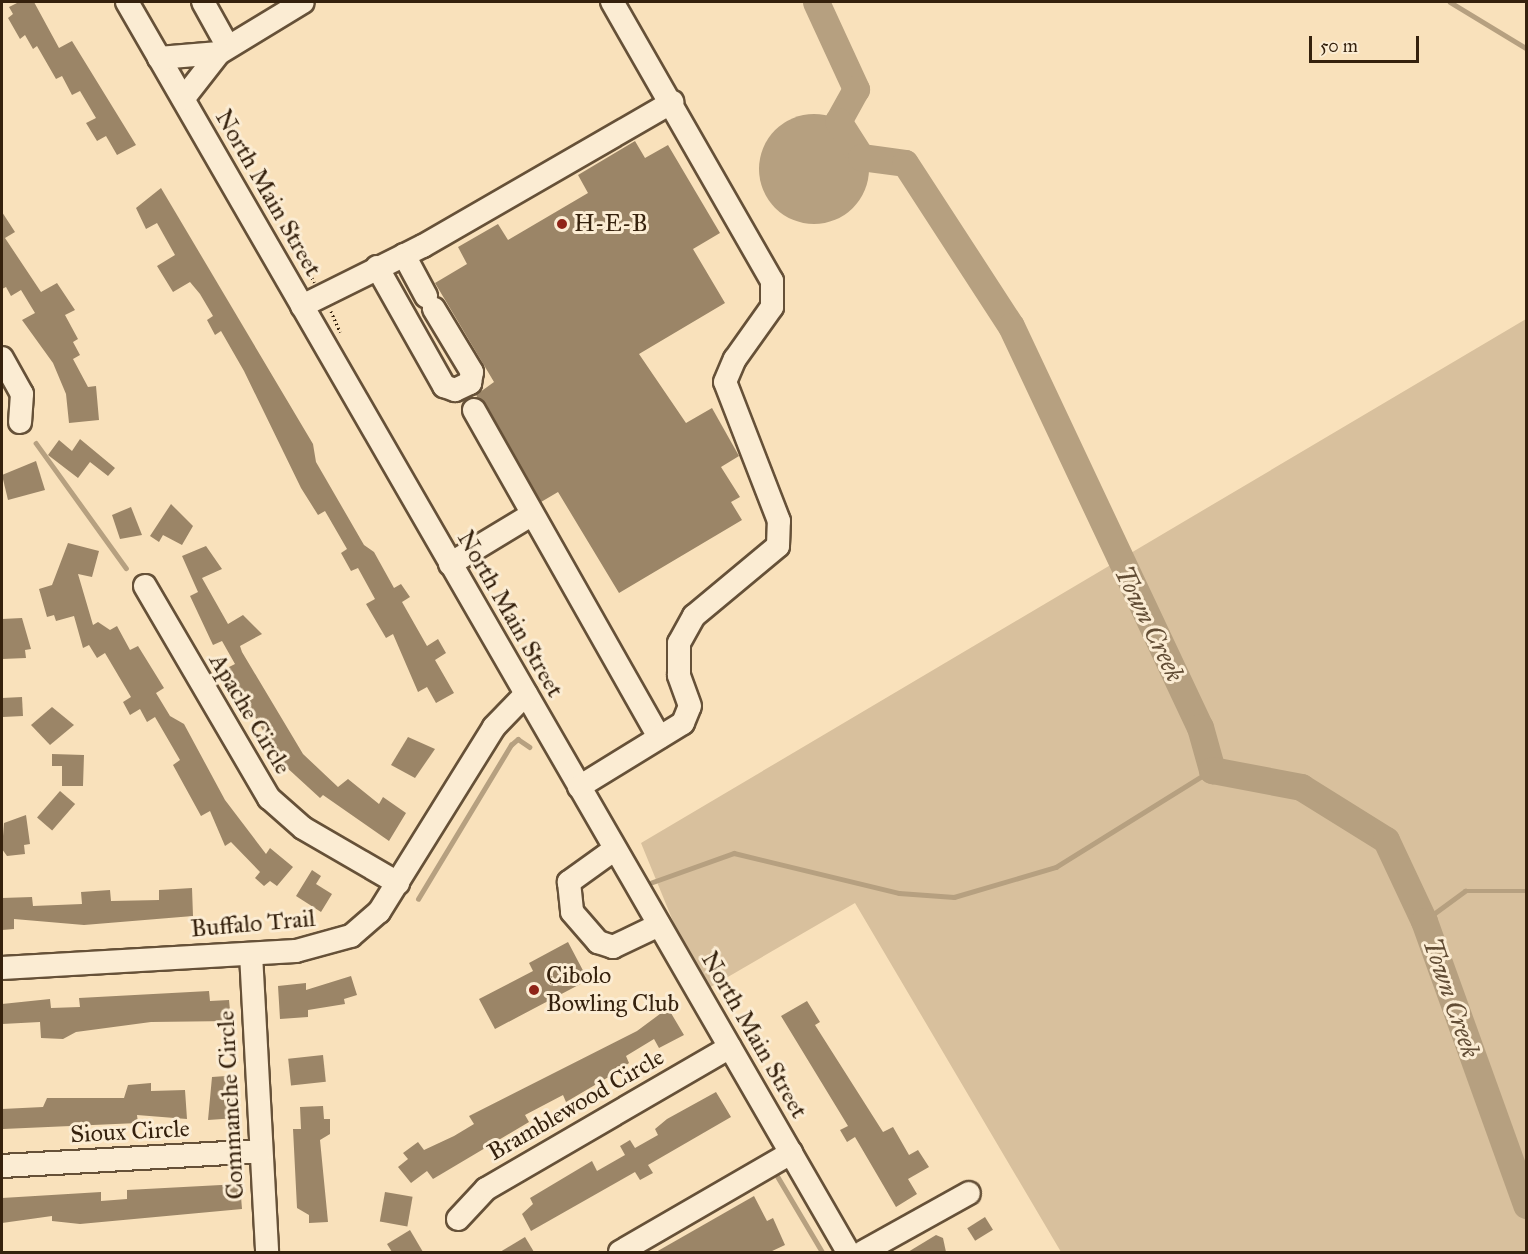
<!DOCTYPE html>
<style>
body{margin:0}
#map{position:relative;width:1528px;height:1254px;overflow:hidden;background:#f9e1bb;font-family:"IM FELL Great Primer",serif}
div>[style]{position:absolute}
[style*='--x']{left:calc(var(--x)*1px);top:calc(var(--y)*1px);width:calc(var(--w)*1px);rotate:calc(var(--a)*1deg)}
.green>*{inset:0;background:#d8c09d}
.water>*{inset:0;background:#b6a080}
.round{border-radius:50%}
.stream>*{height:4.5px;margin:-2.25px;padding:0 2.25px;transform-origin:2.25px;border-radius:2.25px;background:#b6a080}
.river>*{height:27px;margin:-13.5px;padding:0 13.5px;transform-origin:13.5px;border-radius:13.5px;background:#b6a080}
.building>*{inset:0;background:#9b8567;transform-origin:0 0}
.path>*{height:3px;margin-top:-1.5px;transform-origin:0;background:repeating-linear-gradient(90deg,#35210d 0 1.5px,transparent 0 4.5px)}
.roads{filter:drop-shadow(2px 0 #665138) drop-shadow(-2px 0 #665138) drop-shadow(0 2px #665138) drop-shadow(0 -2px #665138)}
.minor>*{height:22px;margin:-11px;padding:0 11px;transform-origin:11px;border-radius:11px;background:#fbecd3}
.dots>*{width:16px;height:16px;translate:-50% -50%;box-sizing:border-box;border:3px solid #fbecd3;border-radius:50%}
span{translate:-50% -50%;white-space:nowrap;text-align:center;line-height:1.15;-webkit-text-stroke:6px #fbecd3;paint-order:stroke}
.street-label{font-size:24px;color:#35210d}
.poi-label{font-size:24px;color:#35210d}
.left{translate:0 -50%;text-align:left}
.water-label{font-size:26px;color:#624d35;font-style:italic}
.frame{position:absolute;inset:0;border:3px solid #35210d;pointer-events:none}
.scale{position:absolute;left:1309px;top:36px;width:110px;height:27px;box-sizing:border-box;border:3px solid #35210d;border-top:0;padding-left:8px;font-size:18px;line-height:21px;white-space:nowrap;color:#35210d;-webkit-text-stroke:4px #fbecd3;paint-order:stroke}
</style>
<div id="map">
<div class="green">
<i style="clip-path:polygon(1526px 319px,1526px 1252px,1061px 1252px,855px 903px,702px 992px,641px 843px)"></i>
</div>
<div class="water">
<i class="round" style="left:759px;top:114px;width:110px;height:110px"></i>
</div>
<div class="stream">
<i style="--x:1450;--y:2;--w:89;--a:31.2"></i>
<i style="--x:36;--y:443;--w:154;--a:54.2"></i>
<i style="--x:650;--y:883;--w:89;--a:-19.7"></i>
<i style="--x:734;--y:853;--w:170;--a:13.6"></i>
<i style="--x:899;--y:893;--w:55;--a:4.2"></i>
<i style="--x:954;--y:897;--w:106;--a:-16.4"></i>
<i style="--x:1056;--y:867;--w:184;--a:-31.9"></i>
<i style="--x:418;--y:899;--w:180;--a:-58.9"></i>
<i style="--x:511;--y:745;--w:9;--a:-41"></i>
<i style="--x:518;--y:739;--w:14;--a:34"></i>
<i style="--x:1424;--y:921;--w:51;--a:-36.2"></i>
<i style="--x:1465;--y:891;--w:61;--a:0"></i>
<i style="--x:775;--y:1172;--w:92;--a:59.3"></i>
</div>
<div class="river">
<i style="--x:816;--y:2;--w:96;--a:65.3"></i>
<i style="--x:856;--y:89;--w:37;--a:119"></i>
<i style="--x:838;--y:121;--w:43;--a:57.4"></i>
<i style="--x:861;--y:157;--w:44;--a:7.8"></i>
<i style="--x:905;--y:163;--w:194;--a:57"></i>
<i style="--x:1011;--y:326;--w:443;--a:64.8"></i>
<i style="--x:1200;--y:727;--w:45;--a:74.4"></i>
<i style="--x:1212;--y:770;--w:91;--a:10.8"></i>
<i style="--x:1301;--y:787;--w:100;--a:31.9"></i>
<i style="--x:1386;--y:840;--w:89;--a:64.9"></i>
<i style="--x:1424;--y:921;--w:302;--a:70.2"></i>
</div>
<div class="building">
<i style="clip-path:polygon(19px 2px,34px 2px,59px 48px,72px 41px,136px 145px,117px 155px,106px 136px,97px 141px,86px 123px,96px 118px,80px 91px,72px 95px,62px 76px,56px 79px,37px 46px,33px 49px,25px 35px,20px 39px,8px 18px,13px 14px,9px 7px)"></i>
<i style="clip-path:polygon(635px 141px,645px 158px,668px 145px,720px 233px,693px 249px,725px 303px,639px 354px,686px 423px,712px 408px,739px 456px,721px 467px,740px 497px,731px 502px,742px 520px,619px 593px,558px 492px,541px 502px,476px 395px,494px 382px,435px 283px,467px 264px,458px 247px,498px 224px,508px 240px,588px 193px,578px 175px)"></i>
<i style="clip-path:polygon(161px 188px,313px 444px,316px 462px,364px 545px,374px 552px,394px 588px,401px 584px,410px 597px,402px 602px,427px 646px,438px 639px,446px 653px,435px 660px,454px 693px,436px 703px,427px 687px,418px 692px,393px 634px,386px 638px,366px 604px,375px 599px,358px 568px,351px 571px,341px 553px,347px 549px,325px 511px,318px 515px,301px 488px,244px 371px,221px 331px,215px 335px,207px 320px,213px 316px,200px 294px,190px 282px,173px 292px,157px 266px,175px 255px,157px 223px,146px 229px,136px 208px)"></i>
<i style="clip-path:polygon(2px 212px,15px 232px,5px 238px,41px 292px,57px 283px,75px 310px,65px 315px,78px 339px,73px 342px,80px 355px,73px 359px,88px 387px,96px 386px,99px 420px,69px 423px,66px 394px,53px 363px,22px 320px,35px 313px,21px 290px,11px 296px,6px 287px,2px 289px)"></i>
<i style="clip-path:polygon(80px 439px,115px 468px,108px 476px,90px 462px,78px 478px,48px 455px,59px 440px,72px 451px)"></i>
<i style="clip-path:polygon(36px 461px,45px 490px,8px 500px,2px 475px)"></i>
<i style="clip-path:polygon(171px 504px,193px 526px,182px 545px,163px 535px,159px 542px,150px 536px)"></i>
<i style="clip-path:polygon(131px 507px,142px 535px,120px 539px,112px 515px)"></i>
<i style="clip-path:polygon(68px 543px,99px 551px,92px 577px,78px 574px,93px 625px,98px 622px,110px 630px,117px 626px,130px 650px,138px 646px,164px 688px,156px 693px,170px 716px,184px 724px,225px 800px,266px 854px,270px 848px,293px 867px,277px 886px,270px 881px,264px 886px,255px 878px,260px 872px,231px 842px,225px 846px,210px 811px,201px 816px,173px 765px,180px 760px,155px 717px,147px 722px,140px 709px,130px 715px,123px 702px,131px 697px,105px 653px,97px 658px,89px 645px,83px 648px,74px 616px,56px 621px,54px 615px,47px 617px,39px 589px,52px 585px)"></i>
<i style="clip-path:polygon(206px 546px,222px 569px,202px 578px,228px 624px,243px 615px,262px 634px,240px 646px,242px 652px,303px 754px,338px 787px,348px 779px,379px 804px,383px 797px,406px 813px,389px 841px,323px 795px,320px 798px,284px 765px,269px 741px,235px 682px,229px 667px,235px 664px,222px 641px,213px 645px,190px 596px,198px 592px,182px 556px)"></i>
<i style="clip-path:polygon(22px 618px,31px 649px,25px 650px,26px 658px,2px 659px,2px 619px)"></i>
<i style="left:22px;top:697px;width:19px;height:20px;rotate:87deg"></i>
<i style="clip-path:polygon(52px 707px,74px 725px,50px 745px,31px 725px)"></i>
<i style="clip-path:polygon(408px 737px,435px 749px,415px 778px,391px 765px)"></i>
<i style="clip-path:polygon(52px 754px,84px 755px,83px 786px,62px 786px,62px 766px,52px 766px)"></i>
<i style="left:60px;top:791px;width:20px;height:35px;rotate:41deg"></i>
<i style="clip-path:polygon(26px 815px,30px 844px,24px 845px,25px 854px,7px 856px,2px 849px,4px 823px)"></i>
<i style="clip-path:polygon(312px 870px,321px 876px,316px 884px,332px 894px,321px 912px,296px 896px)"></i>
<i style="clip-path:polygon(192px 888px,193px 916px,84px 925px,14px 919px,14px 929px,2px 930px,2px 898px,32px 897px,33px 906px,82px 904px,81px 892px,110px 890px,111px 901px,159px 900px,159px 890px)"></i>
<i style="clip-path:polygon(568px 942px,588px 980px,495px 1029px,479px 999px,533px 971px,529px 963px)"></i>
<i style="clip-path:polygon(351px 976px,357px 995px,344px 999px,345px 1004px,308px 1010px,308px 1017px,280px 1019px,278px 986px,306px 983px,306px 990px)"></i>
<i style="clip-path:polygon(209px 991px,210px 1001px,229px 1000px,231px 1021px,151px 1022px,76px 1032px,63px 1039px,41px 1038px,40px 1022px,2px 1024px,2px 1004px,50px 999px,51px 1008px,80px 1007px,79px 998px)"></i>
<i style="clip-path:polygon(807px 1001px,820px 1022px,815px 1025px,883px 1132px,893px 1127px,909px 1155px,918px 1150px,929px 1167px,908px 1179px,917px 1194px,896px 1207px,855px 1137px,847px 1142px,840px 1130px,848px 1126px,781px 1016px)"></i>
<i style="clip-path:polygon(668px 1008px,684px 1035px,659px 1048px,654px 1039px,626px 1056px,629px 1063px,617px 1072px,566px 1102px,563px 1095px,525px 1115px,529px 1122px,433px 1179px,427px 1171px,411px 1183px,398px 1167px,408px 1159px,403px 1153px,418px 1142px,424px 1150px,454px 1136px,474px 1124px,469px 1116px,637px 1031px)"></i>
<i style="left:323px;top:1055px;width:27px;height:35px;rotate:84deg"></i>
<i style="clip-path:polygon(226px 1076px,227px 1084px,235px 1084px,237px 1118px,208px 1120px,212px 1077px)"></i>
<i style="clip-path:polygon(151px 1083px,151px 1091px,185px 1090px,187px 1119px,137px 1115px,138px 1123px,3px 1129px,2px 1109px,43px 1107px,47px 1098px,124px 1098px,128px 1085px)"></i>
<i style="clip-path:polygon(716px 1092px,731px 1117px,648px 1165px,653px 1173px,640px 1180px,635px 1172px,531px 1231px,522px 1214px,533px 1204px,530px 1198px,592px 1161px,597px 1171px,625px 1155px,620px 1146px,630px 1140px,635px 1148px,658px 1135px,655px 1129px,667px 1119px)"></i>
<i style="clip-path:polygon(323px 1106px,324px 1119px,330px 1119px,330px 1134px,320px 1140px,328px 1222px,309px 1223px,309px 1215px,297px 1208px,293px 1129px,301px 1129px,300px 1107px)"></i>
<i style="clip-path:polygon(240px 1184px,242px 1209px,80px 1224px,52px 1221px,52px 1216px,2px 1223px,2px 1198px,101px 1192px,101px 1201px,127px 1199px,127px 1190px)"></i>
<i style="left:385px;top:1192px;width:28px;height:30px;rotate:10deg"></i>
<i style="clip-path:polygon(754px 1196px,767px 1221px,773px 1218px,785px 1245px,770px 1252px,656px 1252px)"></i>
<i style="left:985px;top:1217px;width:15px;height:21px;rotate:58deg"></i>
<i style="clip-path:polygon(410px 1230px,423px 1252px,392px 1252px,387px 1244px)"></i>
<i style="clip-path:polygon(936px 1235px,943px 1238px,946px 1252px,908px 1252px)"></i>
<i style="clip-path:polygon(525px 1237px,534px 1252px,500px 1252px)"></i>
</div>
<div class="path">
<i style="--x:290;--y:233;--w:55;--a:63.9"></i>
<i style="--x:331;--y:311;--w:23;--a:67"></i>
</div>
<div class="roads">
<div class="minor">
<i style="--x:127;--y:2;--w:1443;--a:60.02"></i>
<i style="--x:203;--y:2;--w:51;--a:60.9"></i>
<i style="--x:219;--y:53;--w:98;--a:-31.3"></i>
<i style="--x:159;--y:58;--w:60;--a:-4.8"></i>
<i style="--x:219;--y:53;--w:58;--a:128"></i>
<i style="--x:404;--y:255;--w:47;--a:61.8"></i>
<i style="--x:377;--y:267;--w:137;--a:60.6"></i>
<i style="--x:444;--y:386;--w:12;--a:20"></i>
<i style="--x:455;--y:390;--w:17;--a:-25"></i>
<i style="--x:470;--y:383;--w:11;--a:-80"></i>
<i style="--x:472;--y:372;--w:74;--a:-121.1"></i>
<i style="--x:302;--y:306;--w:135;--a:-26.4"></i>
<i style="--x:423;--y:246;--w:288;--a:-30"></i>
<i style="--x:2;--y:358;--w:41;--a:60.9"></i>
<i style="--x:22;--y:394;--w:28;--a:94"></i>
<i style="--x:474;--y:410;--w:376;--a:60.5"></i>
<i style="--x:450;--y:564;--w:95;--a:-31.2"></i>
<i style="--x:145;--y:586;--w:246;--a:59.7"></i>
<i style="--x:269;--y:798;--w:45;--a:41.4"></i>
<i style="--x:303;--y:828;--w:110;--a:30.1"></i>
<i style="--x:579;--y:787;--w:122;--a:-31.6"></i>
<i style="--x:683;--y:723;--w:18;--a:-68"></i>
<i style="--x:690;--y:706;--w:33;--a:-110"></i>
<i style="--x:679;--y:675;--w:32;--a:-90"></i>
<i style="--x:679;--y:643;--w:31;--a:-61"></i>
<i style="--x:694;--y:616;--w:109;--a:-39.8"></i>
<i style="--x:778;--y:546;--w:25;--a:-88"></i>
<i style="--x:779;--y:521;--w:149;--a:-111.2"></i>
<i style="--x:725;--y:382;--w:25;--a:-67"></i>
<i style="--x:735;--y:359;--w:64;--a:-54.6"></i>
<i style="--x:772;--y:307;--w:26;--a:-90"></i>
<i style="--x:772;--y:281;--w:322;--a:-119.8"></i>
<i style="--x:615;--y:849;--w:57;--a:144.3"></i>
<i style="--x:569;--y:882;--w:30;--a:84"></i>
<i style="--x:572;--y:912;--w:40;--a:49"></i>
<i style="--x:598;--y:942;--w:16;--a:18"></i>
<i style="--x:613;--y:947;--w:51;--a:-25.6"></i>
<i style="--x:251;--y:954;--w:298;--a:86.9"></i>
<i style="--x:2;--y:968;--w:294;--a:-3.3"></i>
<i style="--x:296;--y:951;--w:57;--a:-15.3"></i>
<i style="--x:351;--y:936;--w:37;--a:-41"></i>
<i style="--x:379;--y:912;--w:218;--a:-58.1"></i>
<i style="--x:494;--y:727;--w:46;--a:-45.9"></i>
<i style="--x:2;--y:1166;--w:259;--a:-3.3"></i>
<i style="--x:458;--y:1219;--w:41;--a:-47"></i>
<i style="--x:486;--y:1189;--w:282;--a:-30.2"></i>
<i style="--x:620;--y:1252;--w:198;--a:-30.1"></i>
<i style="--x:863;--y:1252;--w:121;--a:-29.1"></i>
</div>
</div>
<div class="dots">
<i style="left:562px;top:224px;background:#8f2418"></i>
<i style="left:534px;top:990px;background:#8f2418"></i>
</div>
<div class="street-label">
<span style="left:268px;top:193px;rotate:60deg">North Main Street</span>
<span style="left:510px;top:614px;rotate:60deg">North Main Street</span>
<span style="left:250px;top:714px;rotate:59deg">Apache Circle</span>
<span style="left:253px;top:924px;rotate:-5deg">Buffalo Trail</span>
<span style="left:754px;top:1035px;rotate:60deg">North Main Street</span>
<span style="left:231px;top:1105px;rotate:-93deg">Commanche Circle</span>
<span style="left:576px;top:1105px;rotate:-30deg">Bramblewood Circle</span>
<span style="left:130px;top:1132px;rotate:-3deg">Sioux Circle</span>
</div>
<div class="poi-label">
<span class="left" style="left:574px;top:224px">H-E-B</span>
<span class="left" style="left:546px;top:990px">Cibolo<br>Bowling Club</span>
</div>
<div class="water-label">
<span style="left:1149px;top:624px;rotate:64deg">Town Creek</span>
<span style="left:1451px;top:998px;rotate:71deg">Town Creek</span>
</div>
<div class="frame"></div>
<div class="scale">50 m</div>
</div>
